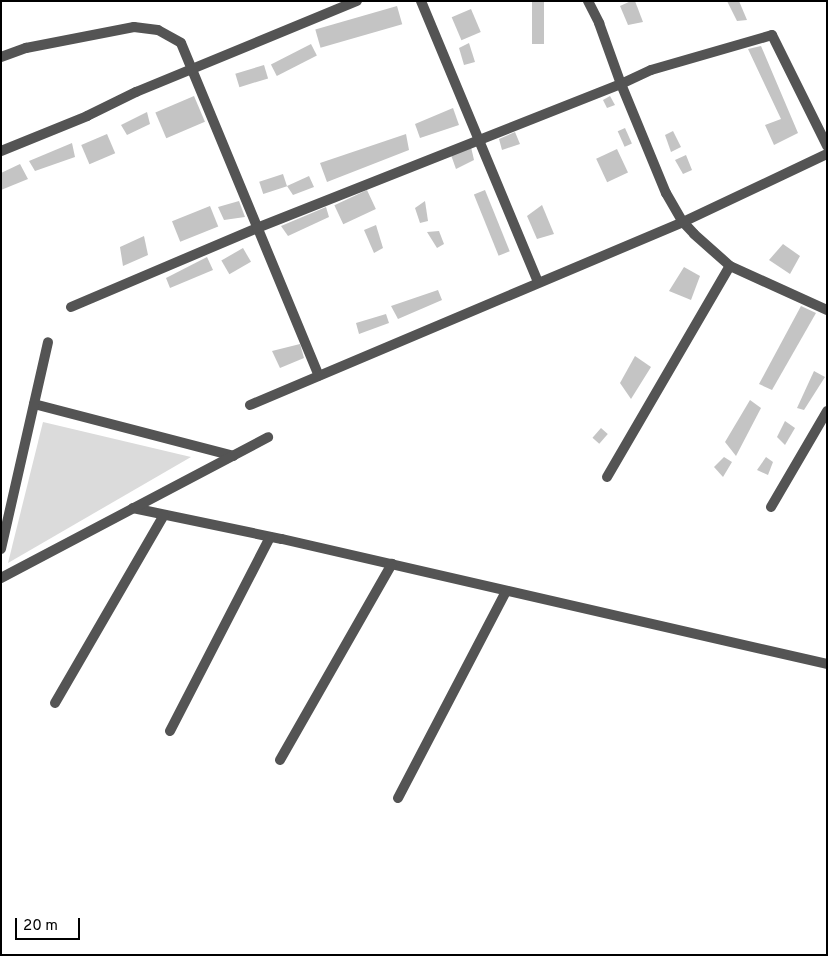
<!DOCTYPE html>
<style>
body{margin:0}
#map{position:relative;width:828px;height:956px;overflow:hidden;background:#fff;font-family:Overpass,sans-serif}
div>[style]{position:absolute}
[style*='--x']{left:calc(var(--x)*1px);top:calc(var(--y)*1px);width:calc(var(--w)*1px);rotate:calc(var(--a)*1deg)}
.green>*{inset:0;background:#dbdbdb}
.building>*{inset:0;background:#c4c4c4;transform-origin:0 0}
.street>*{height:10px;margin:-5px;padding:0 5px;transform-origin:5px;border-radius:5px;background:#545454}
span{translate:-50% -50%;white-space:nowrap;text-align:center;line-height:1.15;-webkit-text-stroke:4.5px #fff;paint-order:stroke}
.frame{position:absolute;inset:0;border:2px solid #000;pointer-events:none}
.scale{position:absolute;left:15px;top:918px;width:65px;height:22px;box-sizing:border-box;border:2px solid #000;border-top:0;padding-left:6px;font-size:15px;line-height:18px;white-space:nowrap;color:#000;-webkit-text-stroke:4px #fff;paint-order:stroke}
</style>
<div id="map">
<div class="green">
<i style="clip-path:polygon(43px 422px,191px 457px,8px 563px)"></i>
</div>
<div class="building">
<i style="left:532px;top:1px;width:12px;height:43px"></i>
<i style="clip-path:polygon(631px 1px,635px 1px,643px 22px,628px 25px,620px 6px)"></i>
<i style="clip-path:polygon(727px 1px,739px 1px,747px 20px,737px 21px)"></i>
<i style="left:397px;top:6px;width:19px;height:85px;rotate:74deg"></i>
<i style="left:471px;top:9px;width:25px;height:21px;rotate:67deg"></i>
<i style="clip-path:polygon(469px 43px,475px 62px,464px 65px,459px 48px)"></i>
<i style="left:311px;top:44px;width:13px;height:45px;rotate:63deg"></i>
<i style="clip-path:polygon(761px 46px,798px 133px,774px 145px,765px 125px,781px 119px,748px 49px)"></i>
<i style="left:264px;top:65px;width:14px;height:30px;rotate:73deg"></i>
<i style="left:194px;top:96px;width:28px;height:42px;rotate:67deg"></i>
<i style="clip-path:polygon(610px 96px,615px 105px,607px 108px,603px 100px)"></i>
<i style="clip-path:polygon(453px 108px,459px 125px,420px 138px,415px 124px)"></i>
<i style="clip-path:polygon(147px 112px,150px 124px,127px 135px,121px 125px)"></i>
<i style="left:625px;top:128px;width:17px;height:8px;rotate:66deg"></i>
<i style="clip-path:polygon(673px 131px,681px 147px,671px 152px,665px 135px)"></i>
<i style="clip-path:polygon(515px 132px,520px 144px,502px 150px,499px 139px)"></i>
<i style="left:107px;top:134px;width:21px;height:28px;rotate:67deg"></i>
<i style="clip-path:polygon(406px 134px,409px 150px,327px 182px,320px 163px)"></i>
<i style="clip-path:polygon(72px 143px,75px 157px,35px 171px,29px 161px)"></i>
<i style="clip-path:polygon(471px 147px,474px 160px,456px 169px,451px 155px)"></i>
<i style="left:617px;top:149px;width:26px;height:23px;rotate:65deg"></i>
<i style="clip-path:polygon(686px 155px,692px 170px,683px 174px,675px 160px)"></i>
<i style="clip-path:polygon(20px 164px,28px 179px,1px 190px,1px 173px)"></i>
<i style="left:283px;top:174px;width:13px;height:25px;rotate:72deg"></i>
<i style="clip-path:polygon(309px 176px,314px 187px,293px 195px,287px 186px)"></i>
<i style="left:367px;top:190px;width:21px;height:36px;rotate:65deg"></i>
<i style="left:485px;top:190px;width:66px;height:12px;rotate:68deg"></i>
<i style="clip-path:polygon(239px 201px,245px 217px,224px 220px,218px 207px)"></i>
<i style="clip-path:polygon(425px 201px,428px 221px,420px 223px,415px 208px)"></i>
<i style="clip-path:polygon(542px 205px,554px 234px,537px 239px,527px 216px)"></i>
<i style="left:210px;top:206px;width:22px;height:41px;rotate:68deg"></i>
<i style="clip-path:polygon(326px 207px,329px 217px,288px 236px,281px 226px)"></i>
<i style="clip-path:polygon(376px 225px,383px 248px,374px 253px,364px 230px)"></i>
<i style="clip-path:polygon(439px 231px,444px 244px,437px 248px,427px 232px)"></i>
<i style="clip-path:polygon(144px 236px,148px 255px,123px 266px,120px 247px)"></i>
<i style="clip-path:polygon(783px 244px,800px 256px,790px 274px,769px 260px)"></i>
<i style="left:243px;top:248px;width:16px;height:25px;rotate:60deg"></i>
<i style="clip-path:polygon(207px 257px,213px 270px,170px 288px,166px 278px)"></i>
<i style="clip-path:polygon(684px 267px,700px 276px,691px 300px,669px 291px)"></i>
<i style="clip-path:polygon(438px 290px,442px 300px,398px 319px,391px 306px)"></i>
<i style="clip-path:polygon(801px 306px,816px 313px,772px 390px,759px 384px)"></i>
<i style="clip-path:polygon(386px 314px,389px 323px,359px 334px,356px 323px)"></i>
<i style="clip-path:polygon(300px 344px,304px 358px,280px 368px,272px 351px)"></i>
<i style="clip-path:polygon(635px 356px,651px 367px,631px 399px,620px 383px)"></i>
<i style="clip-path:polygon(814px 371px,825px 377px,804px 410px,797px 408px)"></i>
<i style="clip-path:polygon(750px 400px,761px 408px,736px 456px,725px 442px)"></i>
<i style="clip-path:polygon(785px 421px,795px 428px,785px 445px,777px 437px)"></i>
<i style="left:601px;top:428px;width:9px;height:13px;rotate:41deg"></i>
<i style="clip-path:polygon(724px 457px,732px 462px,723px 477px,714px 467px)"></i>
<i style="clip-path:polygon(766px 457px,773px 462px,768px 475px,757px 470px)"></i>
</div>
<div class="street">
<i style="--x:421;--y:1;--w:304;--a:67.4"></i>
<i style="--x:588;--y:1;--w:25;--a:63"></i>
<i style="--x:599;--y:23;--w:65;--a:70.2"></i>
<i style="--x:621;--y:84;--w:33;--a:-25"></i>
<i style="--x:651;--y:70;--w:126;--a:-16.1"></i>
<i style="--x:772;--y:35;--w:124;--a:63.6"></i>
<i style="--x:1;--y:57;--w:27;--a:-20"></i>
<i style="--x:26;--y:48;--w:110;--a:-11"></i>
<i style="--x:134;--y:27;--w:24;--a:7"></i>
<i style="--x:158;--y:30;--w:26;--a:29"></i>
<i style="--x:181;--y:43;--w:360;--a:67.5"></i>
<i style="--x:1;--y:151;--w:93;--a:-22.1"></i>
<i style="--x:87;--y:116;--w:55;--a:-26.1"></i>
<i style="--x:136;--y:92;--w:239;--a:-22.4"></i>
<i style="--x:71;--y:307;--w:202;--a:-23"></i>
<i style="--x:257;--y:228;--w:391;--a:-21.6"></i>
<i style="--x:621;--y:84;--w:118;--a:67.6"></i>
<i style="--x:666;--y:193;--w:34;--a:60"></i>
<i style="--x:683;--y:222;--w:16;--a:47"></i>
<i style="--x:694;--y:234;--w:48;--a:41.6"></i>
<i style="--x:730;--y:266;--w:107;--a:24.4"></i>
<i style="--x:34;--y:404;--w:206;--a:14.6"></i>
<i style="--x:250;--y:405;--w:470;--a:-22.9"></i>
<i style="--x:683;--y:222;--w:159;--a:-25.3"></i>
<i style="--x:607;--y:477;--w:244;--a:-59.8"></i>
<i style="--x:771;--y:507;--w:111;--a:-59.7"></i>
<i style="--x:133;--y:508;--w:152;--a:11.8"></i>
<i style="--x:282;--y:539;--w:559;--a:12.92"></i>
<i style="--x:1;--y:549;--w:212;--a:-77.2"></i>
<i style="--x:1;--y:578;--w:302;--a:-27.8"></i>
<i style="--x:55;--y:703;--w:217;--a:-59.9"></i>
<i style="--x:170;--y:731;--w:218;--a:-62.7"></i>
<i style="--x:280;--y:760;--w:226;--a:-60.3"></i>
<i style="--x:398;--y:798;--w:233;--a:-62.4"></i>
</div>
<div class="frame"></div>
<div class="scale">20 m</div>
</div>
